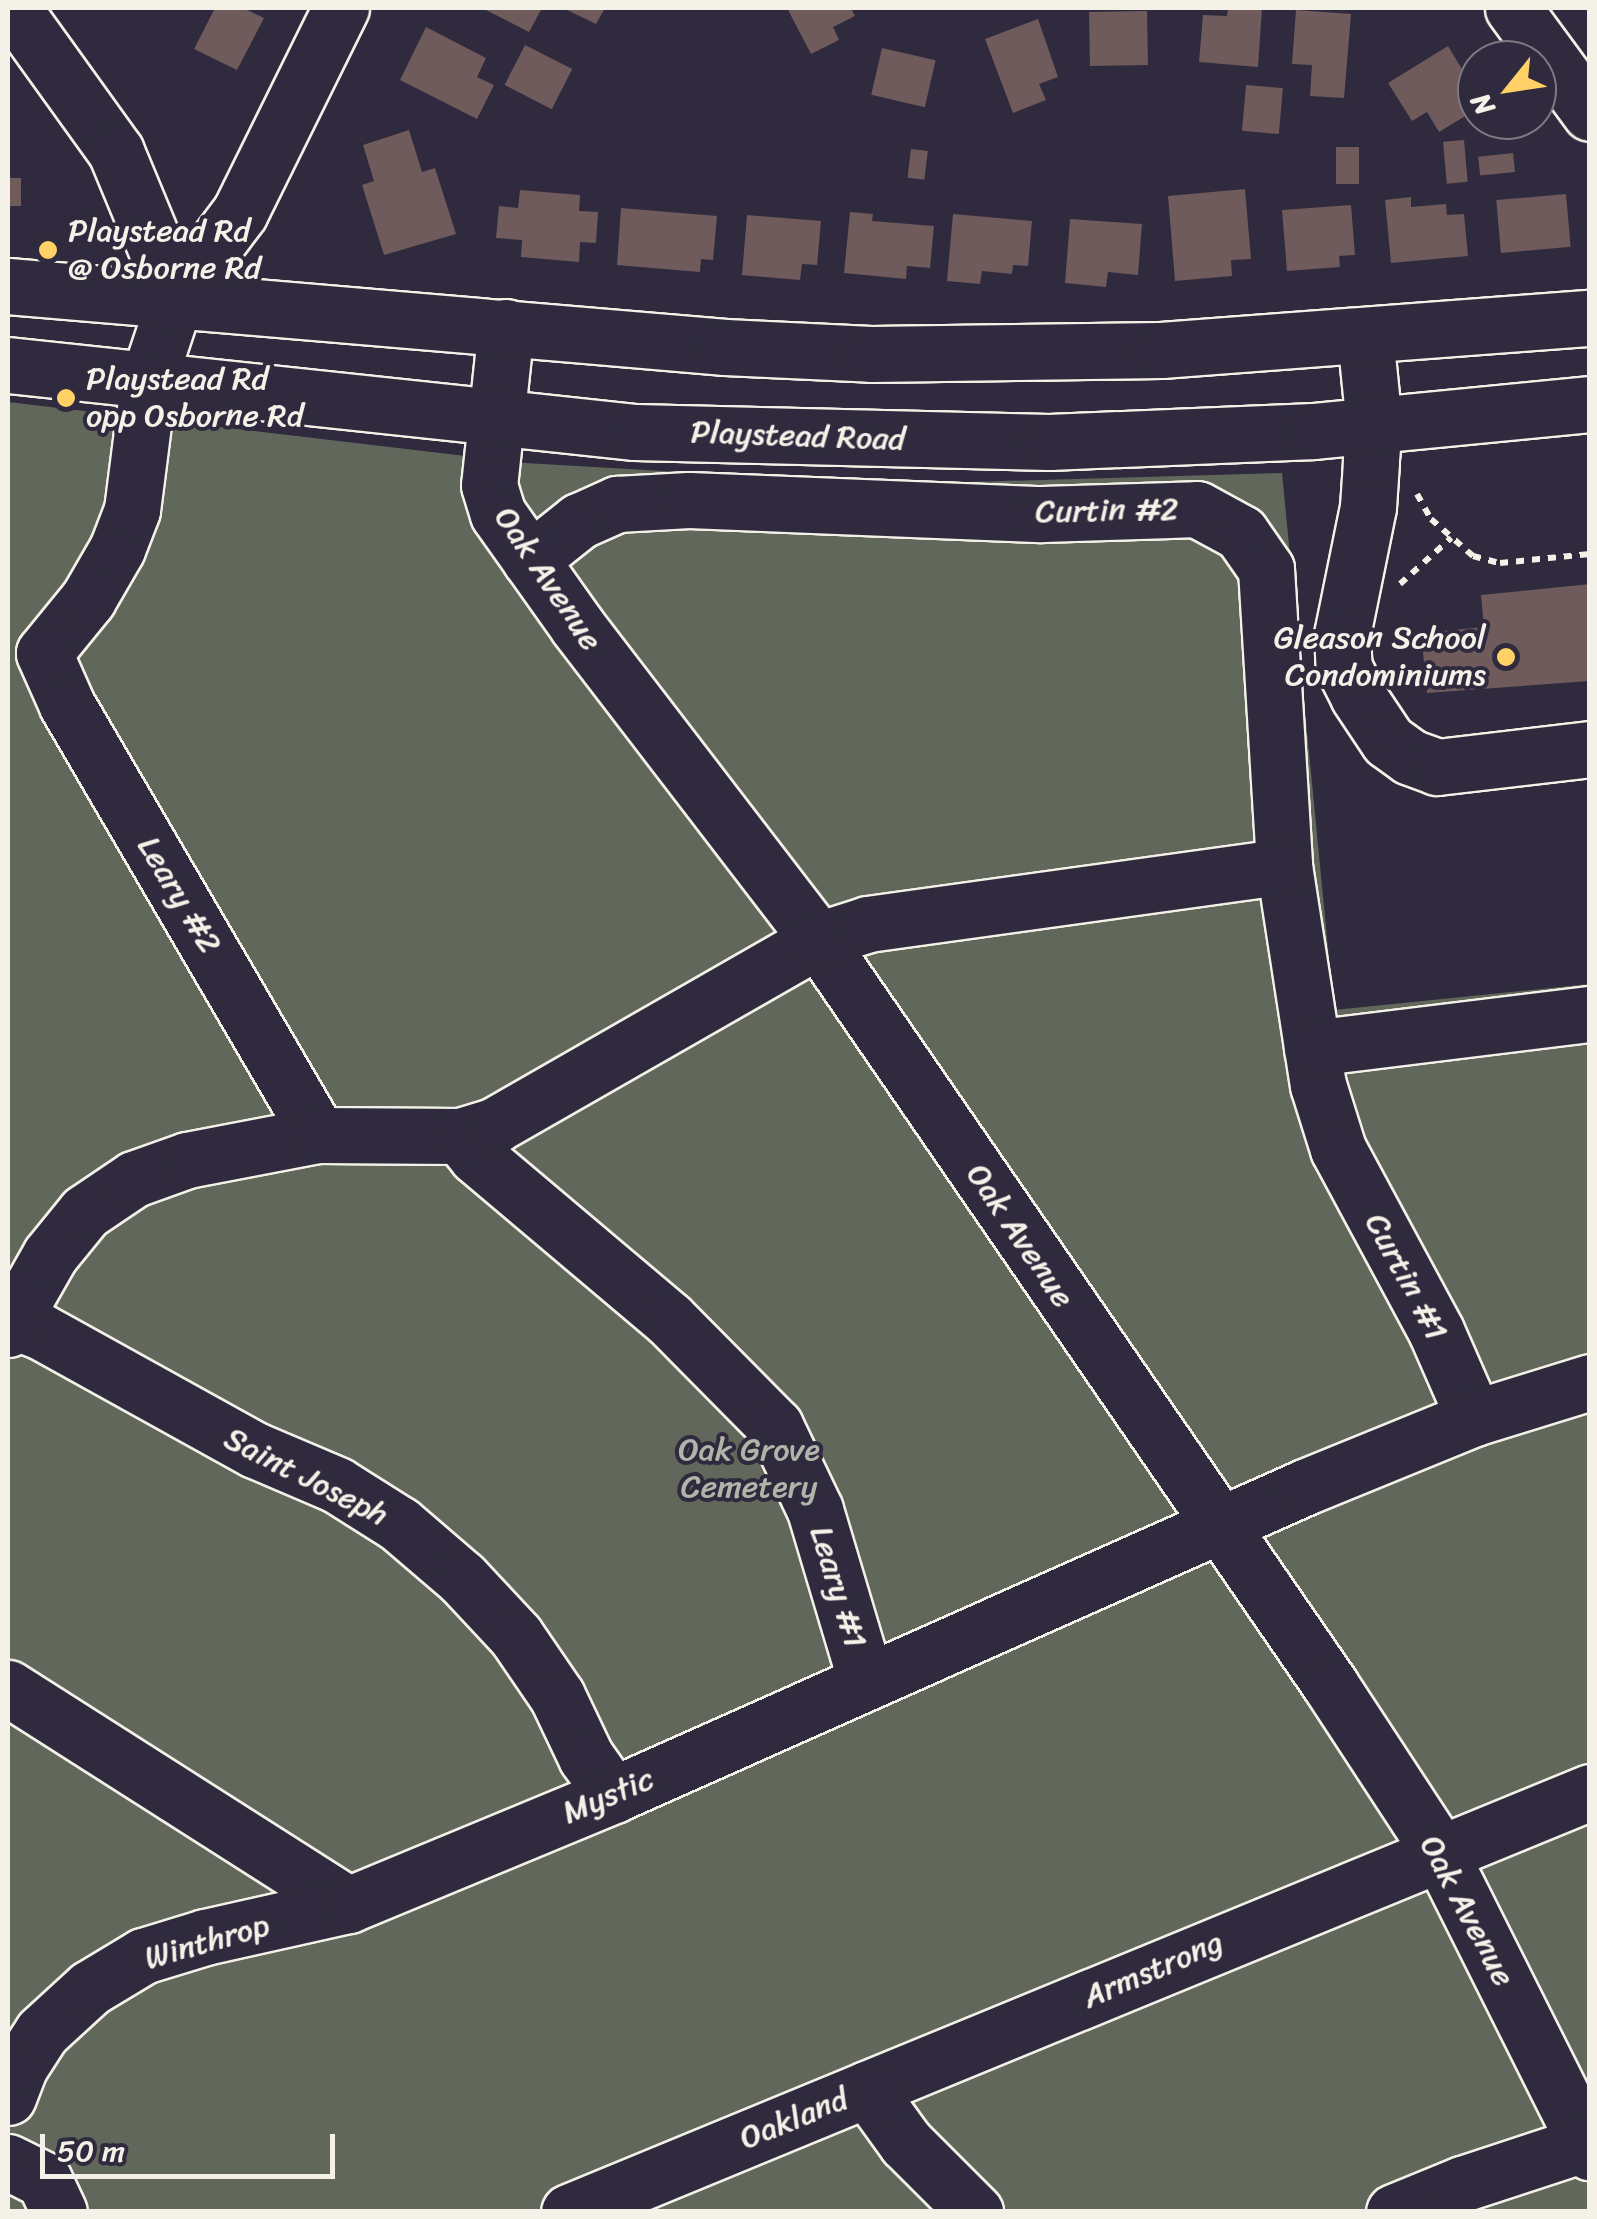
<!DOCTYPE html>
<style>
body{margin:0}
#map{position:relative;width:1597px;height:2219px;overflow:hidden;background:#2f2a3d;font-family:Sriracha,sans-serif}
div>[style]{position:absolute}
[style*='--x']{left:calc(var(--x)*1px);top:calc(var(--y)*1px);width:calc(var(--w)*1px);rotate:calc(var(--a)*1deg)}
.green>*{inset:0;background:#61685b}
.building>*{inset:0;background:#6f5a5c;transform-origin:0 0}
.path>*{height:6px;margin-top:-3px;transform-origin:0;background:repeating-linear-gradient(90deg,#f4f1e8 0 8px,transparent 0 16px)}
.roads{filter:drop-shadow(2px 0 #f4f1e8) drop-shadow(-2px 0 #f4f1e8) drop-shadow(0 2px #f4f1e8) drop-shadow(0 -2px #f4f1e8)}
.minor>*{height:55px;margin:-27.5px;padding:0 27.5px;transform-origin:27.5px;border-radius:27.5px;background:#2f2a3d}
.major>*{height:55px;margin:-27.5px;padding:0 27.5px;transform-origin:27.5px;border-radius:27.5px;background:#2f2a3d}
.dots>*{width:28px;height:28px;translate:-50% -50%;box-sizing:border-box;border:5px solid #2f2a3d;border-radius:50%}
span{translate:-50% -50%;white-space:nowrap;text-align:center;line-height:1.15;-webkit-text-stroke:8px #2f2a3d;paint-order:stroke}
.poi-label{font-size:32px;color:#f4f1e8}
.left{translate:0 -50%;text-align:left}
.right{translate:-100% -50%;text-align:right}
.street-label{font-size:32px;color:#f4f1e8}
.park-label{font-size:32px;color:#b2b3a9}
.frame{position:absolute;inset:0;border:10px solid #f4f1e8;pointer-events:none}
.north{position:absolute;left:1457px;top:40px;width:100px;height:100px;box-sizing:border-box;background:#2f2a3d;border:2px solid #7e7a81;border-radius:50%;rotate:240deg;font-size:28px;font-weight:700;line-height:40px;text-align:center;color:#f4f1e8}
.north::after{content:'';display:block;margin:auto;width:35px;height:45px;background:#ffd166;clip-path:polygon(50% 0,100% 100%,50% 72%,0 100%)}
.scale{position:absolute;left:40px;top:2134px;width:295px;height:45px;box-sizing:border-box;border:5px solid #f4f1e8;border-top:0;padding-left:12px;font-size:30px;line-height:35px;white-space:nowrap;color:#f4f1e8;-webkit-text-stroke:8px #2f2a3d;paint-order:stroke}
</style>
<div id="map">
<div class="green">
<i style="clip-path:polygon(8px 402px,525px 463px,732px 475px,934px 483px,1282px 473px,1334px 1010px,1589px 984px,1589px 2211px,8px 2211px)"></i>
</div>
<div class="building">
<i style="clip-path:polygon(215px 8px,243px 8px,264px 18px,237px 70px,194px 49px)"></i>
<i style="clip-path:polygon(482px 8px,542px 8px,529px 32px)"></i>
<i style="clip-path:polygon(563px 8px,605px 8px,596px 24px)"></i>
<i style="clip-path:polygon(787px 8px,851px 8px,855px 16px,833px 27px,839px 40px,811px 54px)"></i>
<i style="clip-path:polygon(1228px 8px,1262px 8px,1258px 67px,1199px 62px,1203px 15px,1227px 16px)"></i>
<i style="clip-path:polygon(1296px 10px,1351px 14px,1344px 98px,1310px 96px,1312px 65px,1292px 64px)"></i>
<i style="left:1147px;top:11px;width:54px;height:58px;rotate:89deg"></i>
<i style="clip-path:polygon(1038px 19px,1058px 77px,1039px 84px,1046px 100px,1013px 113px,985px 39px)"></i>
<i style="clip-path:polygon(426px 27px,486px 58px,477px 77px,494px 85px,477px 119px,400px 80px)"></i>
<i style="left:525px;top:45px;width:53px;height:45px;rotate:27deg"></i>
<i style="clip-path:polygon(1448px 46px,1477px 94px,1477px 109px,1439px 132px,1427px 112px,1412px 121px,1388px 83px)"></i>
<i style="left:882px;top:48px;width:55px;height:48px;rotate:13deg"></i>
<i style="left:1246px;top:85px;width:37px;height:46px;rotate:5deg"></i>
<i style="clip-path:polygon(409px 130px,422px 172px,435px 168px,456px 234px,384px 255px,362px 185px,374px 181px,363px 145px)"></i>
<i style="left:1464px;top:140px;width:42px;height:21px;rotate:85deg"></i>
<i style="left:1336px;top:147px;width:23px;height:37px"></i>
<i style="left:911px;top:149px;width:17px;height:29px;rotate:7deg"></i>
<i style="left:1513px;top:153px;width:19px;height:35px;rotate:84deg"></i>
<i style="left:8px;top:178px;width:13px;height:28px"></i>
<i style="clip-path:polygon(1245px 189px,1251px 259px,1231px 260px,1232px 276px,1175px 281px,1168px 196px)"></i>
<i style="clip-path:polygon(520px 190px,580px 195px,579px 211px,598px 212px,596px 243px,580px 242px,579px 262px,521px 257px,522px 240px,496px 238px,499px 206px,518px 208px)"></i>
<i style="left:1566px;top:194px;width:53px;height:70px;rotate:85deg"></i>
<i style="clip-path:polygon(1411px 197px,1411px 207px,1446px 204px,1447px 215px,1464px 214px,1468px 256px,1391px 263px,1385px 200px)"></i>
<i style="clip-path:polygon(1351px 205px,1355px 255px,1339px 256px,1340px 267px,1287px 271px,1282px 210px)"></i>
<i style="clip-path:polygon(621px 208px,717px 216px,713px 260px,701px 259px,700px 272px,617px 265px)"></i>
<i style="clip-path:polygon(850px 212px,873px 214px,872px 221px,934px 226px,930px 268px,907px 266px,906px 279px,844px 273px)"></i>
<i style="clip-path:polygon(953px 214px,1032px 221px,1028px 266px,1013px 265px,1012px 274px,982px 271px,980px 284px,947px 281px)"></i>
<i style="clip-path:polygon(747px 215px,821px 221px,817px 265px,802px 264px,800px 280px,742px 275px)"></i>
<i style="clip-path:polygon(1070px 219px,1142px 224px,1138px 275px,1108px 272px,1106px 287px,1065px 283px)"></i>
<i style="clip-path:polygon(1590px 584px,1590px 681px,1427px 693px,1421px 633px,1484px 627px,1481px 595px)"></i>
</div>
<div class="path">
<i style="--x:1417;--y:494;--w:29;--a:61"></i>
<i style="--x:1431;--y:519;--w:56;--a:41.4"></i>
<i style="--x:1473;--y:556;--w:28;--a:15"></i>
<i style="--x:1500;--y:563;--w:90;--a:-5.7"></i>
<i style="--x:1400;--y:584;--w:69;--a:-42"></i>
</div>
<div class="roads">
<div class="minor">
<i style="--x:1513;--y:8;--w:130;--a:53.7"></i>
<i style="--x:8;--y:10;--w:10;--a:24"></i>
<i style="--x:17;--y:14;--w:170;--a:54.3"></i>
<i style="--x:116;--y:152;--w:157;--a:67.5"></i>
<i style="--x:506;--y:327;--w:159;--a:96.1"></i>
<i style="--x:489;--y:485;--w:30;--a:73"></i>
<i style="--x:498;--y:514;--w:138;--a:54.7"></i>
<i style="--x:578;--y:627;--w:394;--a:52.5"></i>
<i style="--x:818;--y:940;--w:905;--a:55.48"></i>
<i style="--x:1331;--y:1686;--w:197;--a:56.8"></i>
<i style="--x:1439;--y:1851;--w:337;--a:63.4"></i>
<i style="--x:1365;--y:336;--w:89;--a:84.2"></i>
<i style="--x:1374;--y:425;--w:37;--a:95"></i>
<i style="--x:1371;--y:462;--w:45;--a:93.8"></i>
<i style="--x:1368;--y:507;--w:131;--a:101.5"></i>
<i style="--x:1342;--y:635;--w:33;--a:87"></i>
<i style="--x:1344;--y:668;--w:31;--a:63"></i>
<i style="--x:1358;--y:696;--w:54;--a:56.3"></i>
<i style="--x:1388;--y:741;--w:27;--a:36"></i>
<i style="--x:1410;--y:757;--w:29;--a:20"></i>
<i style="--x:1437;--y:767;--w:154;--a:-6.7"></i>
<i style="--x:530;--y:560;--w:63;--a:-38.5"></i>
<i style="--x:579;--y:521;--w:42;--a:-24.1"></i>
<i style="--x:617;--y:504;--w:72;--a:-3.2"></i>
<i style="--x:689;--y:500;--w:353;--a:2.3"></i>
<i style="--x:1042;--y:514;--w:155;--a:-1.8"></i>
<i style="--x:1197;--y:509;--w:50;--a:28.6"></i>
<i style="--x:1241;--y:533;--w:44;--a:55.2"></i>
<i style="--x:1266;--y:569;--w:298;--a:86.5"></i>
<i style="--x:1284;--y:866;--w:222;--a:81.2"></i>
<i style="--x:1318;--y:1085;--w:67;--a:72.6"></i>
<i style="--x:1338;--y:1149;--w:207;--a:61.7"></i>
<i style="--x:1436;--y:1331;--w:95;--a:66.4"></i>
<i style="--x:44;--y:653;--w:70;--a:-50.8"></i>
<i style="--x:88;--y:599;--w:58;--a:-59.9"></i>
<i style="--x:117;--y:549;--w:42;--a:-69"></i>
<i style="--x:132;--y:510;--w:133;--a:-82.7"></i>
<i style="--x:149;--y:378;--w:85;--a:-71.6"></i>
<i style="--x:176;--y:297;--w:106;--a:-53"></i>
<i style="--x:240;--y:212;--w:228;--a:-63.7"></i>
<i style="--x:44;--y:653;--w:57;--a:66.1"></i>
<i style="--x:67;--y:705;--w:498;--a:59.7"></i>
<i style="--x:1312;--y:1048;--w:280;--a:-7"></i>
<i style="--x:460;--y:1136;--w:26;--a:51"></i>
<i style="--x:476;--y:1156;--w:253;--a:40.2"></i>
<i style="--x:669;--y:1319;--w:151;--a:45.3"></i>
<i style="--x:775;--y:1426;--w:93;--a:64.5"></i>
<i style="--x:815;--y:1510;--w:178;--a:73.4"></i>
<i style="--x:8;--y:1319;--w:34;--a:21"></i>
<i style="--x:40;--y:1331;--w:246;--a:29"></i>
<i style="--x:255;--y:1450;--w:89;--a:23.1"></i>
<i style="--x:337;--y:1485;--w:73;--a:32.2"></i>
<i style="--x:399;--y:1524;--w:83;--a:40.6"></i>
<i style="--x:462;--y:1578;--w:79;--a:47"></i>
<i style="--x:516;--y:1636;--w:73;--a:55.7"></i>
<i style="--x:557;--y:1696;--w:68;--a:64.6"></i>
<i style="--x:586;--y:1757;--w:47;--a:54.6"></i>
<i style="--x:8;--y:1329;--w:85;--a:-60.4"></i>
<i style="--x:50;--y:1255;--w:55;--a:-50.9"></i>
<i style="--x:85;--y:1212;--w:59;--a:-34"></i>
<i style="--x:134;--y:1179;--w:56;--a:-19.7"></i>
<i style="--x:187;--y:1160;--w:133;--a:-10.8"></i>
<i style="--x:318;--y:1135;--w:142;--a:0.4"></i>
<i style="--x:460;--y:1136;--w:37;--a:-17"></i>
<i style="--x:495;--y:1125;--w:372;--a:-29.8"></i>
<i style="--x:818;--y:940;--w:52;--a:-17.7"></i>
<i style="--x:868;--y:924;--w:420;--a:-7.9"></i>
<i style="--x:8;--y:1688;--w:403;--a:32.5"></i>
<i style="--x:867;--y:2089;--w:782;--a:-22.33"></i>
<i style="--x:8;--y:2097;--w:33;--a:-69"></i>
<i style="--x:20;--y:2066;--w:40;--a:-57.1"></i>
<i style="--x:42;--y:2032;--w:65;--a:-42.5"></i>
<i style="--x:90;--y:1988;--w:62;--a:-31.1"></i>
<i style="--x:143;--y:1956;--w:65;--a:-17"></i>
<i style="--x:205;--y:1937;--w:147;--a:-12.6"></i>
<i style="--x:348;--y:1905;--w:287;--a:-22.5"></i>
<i style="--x:613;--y:1795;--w:757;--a:-23.99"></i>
<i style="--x:1305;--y:1487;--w:183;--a:-22.2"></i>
<i style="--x:1474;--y:1418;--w:121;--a:-17.2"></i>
<i style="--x:8;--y:2162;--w:40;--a:26.6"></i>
<i style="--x:44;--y:2180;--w:35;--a:65"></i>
<i style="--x:569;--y:2212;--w:322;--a:-22.4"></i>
<i style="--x:867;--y:2089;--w:67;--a:54.2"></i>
<i style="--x:906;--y:2143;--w:98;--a:45"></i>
<i style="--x:1394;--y:2212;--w:74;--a:-22.4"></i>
<i style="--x:1462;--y:2184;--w:135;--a:-18.2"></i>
</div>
<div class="major">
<i style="--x:8;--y:286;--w:720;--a:4.86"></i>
<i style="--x:725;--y:347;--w:146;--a:2.7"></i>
<i style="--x:871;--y:354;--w:290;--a:-0.8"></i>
<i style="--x:1161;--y:350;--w:430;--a:-4.3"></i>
<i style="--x:8;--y:365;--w:631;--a:6.1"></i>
<i style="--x:635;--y:432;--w:414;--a:1.4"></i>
<i style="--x:1049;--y:442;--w:265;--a:-2.4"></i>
<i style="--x:1314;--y:431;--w:277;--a:-5.6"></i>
</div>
</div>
<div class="dots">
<i style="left:48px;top:250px;background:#ffd166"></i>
<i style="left:66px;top:398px;background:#ffd166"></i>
<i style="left:1506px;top:657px;background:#ffd166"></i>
</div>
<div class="poi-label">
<span class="left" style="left:68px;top:250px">Playstead Rd<br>@ Osborne Rd</span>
<span class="left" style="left:86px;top:398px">Playstead Rd<br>opp Osborne Rd</span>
<span class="right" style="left:1486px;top:657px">Gleason School<br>Condominiums</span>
</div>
<div class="street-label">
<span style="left:798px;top:436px;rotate:2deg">Playstead Road</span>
<span style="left:1107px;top:511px;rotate:-1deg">Curtin #2</span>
<span style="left:548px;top:579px;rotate:56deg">Oak Avenue</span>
<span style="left:179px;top:895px;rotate:59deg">Leary #2</span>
<span style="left:1020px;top:1236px;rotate:56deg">Oak Avenue</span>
<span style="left:1406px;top:1277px;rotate:62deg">Curtin #1</span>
<span style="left:306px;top:1477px;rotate:27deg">Saint Joseph</span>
<span style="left:838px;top:1587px;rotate:73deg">Leary #1</span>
<span style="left:608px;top:1796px;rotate:-23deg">Mystic</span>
<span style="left:1467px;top:1911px;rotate:62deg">Oak Avenue</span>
<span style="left:207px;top:1942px;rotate:-16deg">Winthrop</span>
<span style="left:1153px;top:1970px;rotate:-23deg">Armstrong</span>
<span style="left:794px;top:2119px;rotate:-22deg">Oakland</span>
</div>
<div class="park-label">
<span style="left:749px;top:1469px">Oak Grove<br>Cemetery</span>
</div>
<div class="frame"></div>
<div class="north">N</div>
<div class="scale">50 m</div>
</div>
